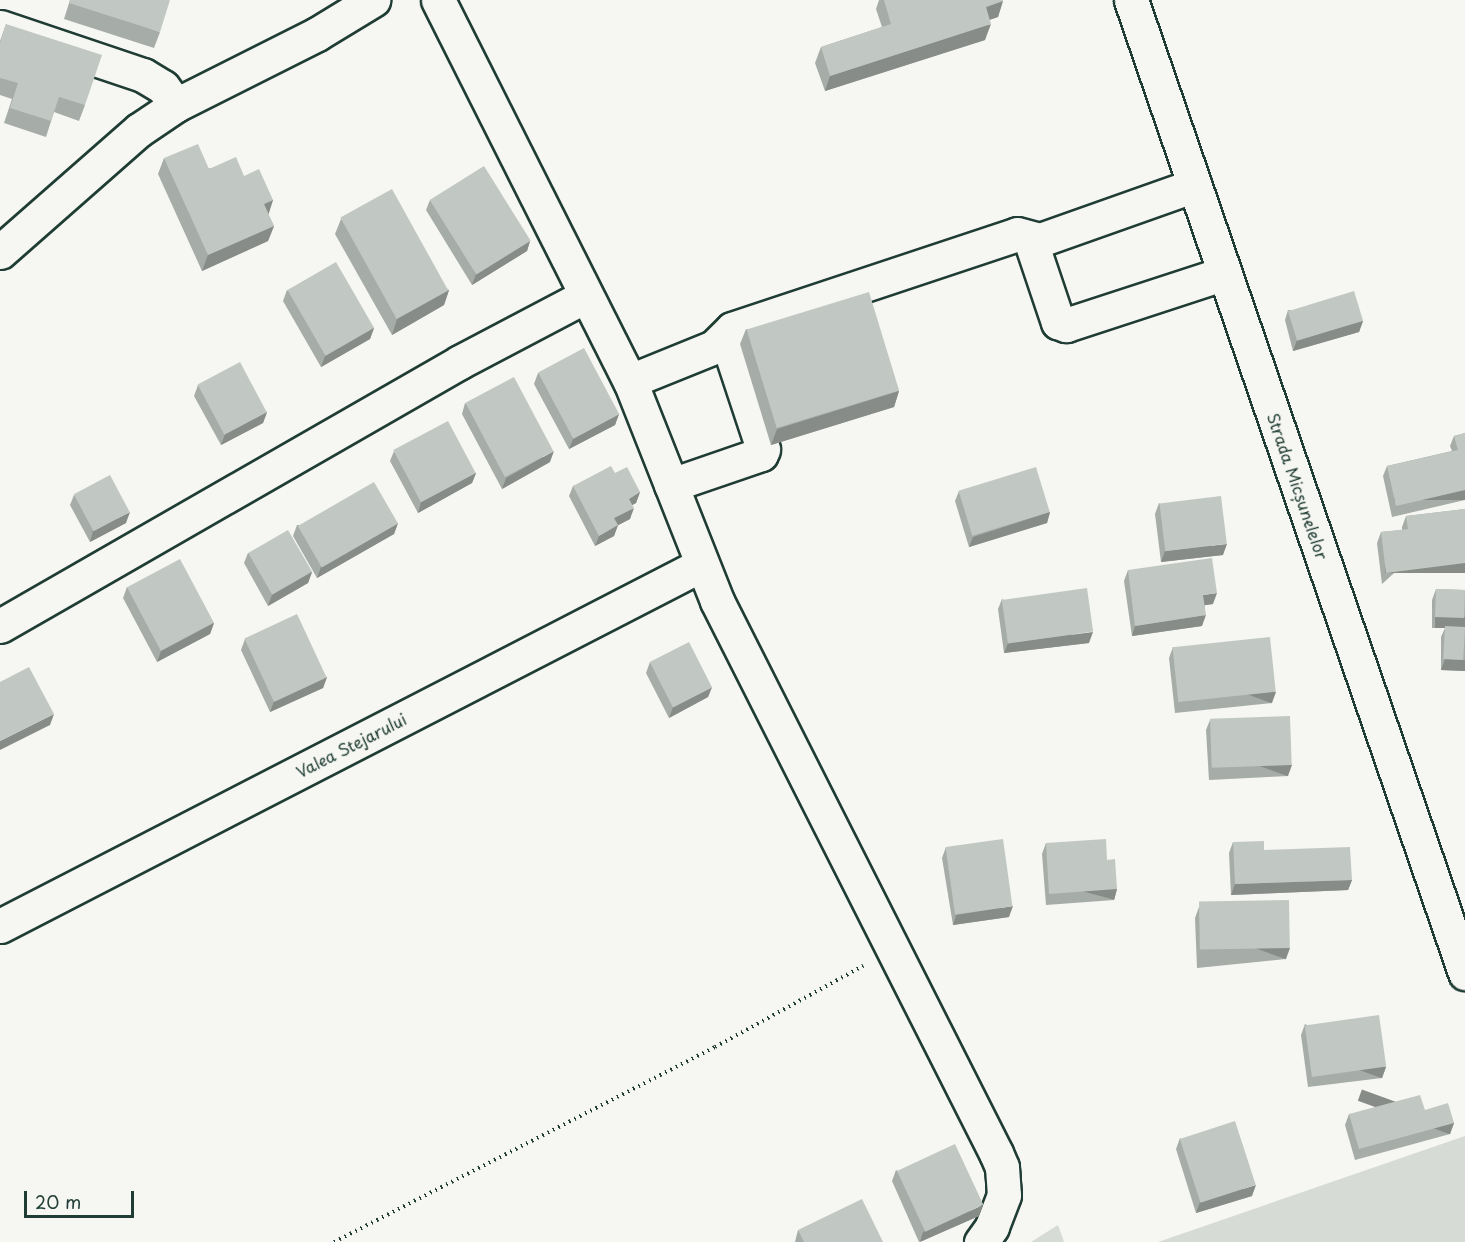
<!DOCTYPE html>
<meta charset="utf-8">
<style>
body{margin:0}
#map{position:relative;width:1465px;height:1242px;overflow:hidden;background:#f6f6f2;font-family:"Playpen Sans",sans-serif}
div>[style]{position:absolute}
[style*='--x']{left:calc(var(--x)*1px);top:calc(var(--y)*1px);width:calc(var(--w)*1px);rotate:calc(var(--a)*1deg)}
.green>*{inset:0;background:#d6dbd6}
.path>*{height:4px;margin-top:-2px;transform-origin:0;background:repeating-linear-gradient(90deg,#1f3d34 0 1.5px,transparent 0 6px)}
.roads{filter:drop-shadow(2px 0 #1f3d34) drop-shadow(-2px 0 #1f3d34) drop-shadow(0 2px #1f3d34) drop-shadow(0 -2px #1f3d34)}
.minor>*{height:33px;margin:-16.5px;padding:0 16.5px;transform-origin:16.5px;border-radius:16.5px;background:#f6f6f2}
.wall>*{inset:0;background:#a6aca8}
.shaded-wall>*{inset:0;background:#878c88;transform-origin:0 0}
.building>*{inset:0;background:#c1c8c3;transform-origin:0 0}
span{translate:-50% -50%;white-space:nowrap;text-align:center;line-height:1.15;-webkit-text-stroke:4.5px #f6f6f2;paint-order:stroke}
.street-label{font-size:16px;color:#1f3d34}
.scale{position:absolute;left:24px;top:1191px;width:110px;height:27px;box-sizing:border-box;border:3px solid #1f3d34;border-top:0;padding-left:8px;font-size:18px;line-height:21px;white-space:nowrap;color:#1f3d34;-webkit-text-stroke:4px #f6f6f2;paint-order:stroke}
</style>
<div id="map">
<div class="green">
<i style="clip-path:polygon(1465px 1136px,1465px 1242px,1158px 1242px)"></i>
<i style="clip-path:polygon(1058px 1225px,1064px 1242px,1031px 1242px)"></i>
</div>
<div class="path">
<i style="--x:334;--y:1242;--w:428;--a:-27.1"></i>
<i style="--x:715;--y:1047;--w:169;--a:-28.7"></i>
</div>
<div class="roads">
<div class="minor">
<i style="--x:438;--y:0;--w:427;--a:63.3"></i>
<i style="--x:630;--y:381;--w:237;--a:68.4"></i>
<i style="--x:717;--y:601;--w:619;--a:63.19"></i>
<i style="--x:996;--y:1153;--w:15;--a:67"></i>
<i style="--x:1002;--y:1167;--w:28;--a:86"></i>
<i style="--x:1004;--y:1195;--w:34;--a:111"></i>
<i style="--x:992;--y:1227;--w:19;--a:126"></i>
<i style="--x:1131;--y:0;--w:1029;--a:71.05"></i>
<i style="--x:0;--y:27;--w:151;--a:18.6"></i>
<i style="--x:143;--y:75;--w:23;--a:31"></i>
<i style="--x:163;--y:87;--w:22;--a:54"></i>
<i style="--x:1030;--y:239;--w:88;--a:71.4"></i>
<i style="--x:1058;--y:322;--w:9;--a:21"></i>
<i style="--x:1066;--y:325;--w:167;--a:-18.1"></i>
<i style="--x:0;--y:252;--w:185;--a:-41.3"></i>
<i style="--x:139;--y:130;--w:45;--a:-34"></i>
<i style="--x:176;--y:105;--w:158;--a:-26.7"></i>
<i style="--x:317;--y:34;--w:66;--a:-31.3"></i>
<i style="--x:630;--y:381;--w:91;--a:-22"></i>
<i style="--x:714;--y:347;--w:25;--a:-45"></i>
<i style="--x:732;--y:329;--w:300;--a:-18.4"></i>
<i style="--x:1017;--y:234;--w:24;--a:15"></i>
<i style="--x:1040;--y:240;--w:164;--a:-19.5"></i>
<i style="--x:671;--y:485;--w:95;--a:-19"></i>
<i style="--x:761;--y:454;--w:5;--a:-68"></i>
<i style="--x:763;--y:449;--w:118;--a:-108.3"></i>
<i style="--x:0;--y:626;--w:530;--a:-29.85"></i>
<i style="--x:460;--y:362;--w:141;--a:-27.8"></i>
<i style="--x:0;--y:926;--w:788;--a:-27.25"></i>
</div>
</div>
<div class="wall">
<i style="clip-path:polygon(70px 0,160px 32px,154px 48px,64px 19px)"></i>
<i style="clip-path:polygon(879px 0,1003px 0,998px 17px,989px 20px,985px 40px,825px 91px,815px 63px,821px 47px,882px 27px,876px 9px)"></i>
<i style="clip-path:polygon(6px 24px,85px 105px,79px 121px,54px 112px,46px 137px,4px 123px,12px 99px,0 95px,0 41px)"></i>
<i style="clip-path:polygon(164px 158px,244px 176px,273px 200px,268px 214px,274px 226px,268px 241px,202px 271px,158px 174px)"></i>
<i style="clip-path:polygon(430px 200px,530px 241px,527px 251px,472px 285px,426px 210px)"></i>
<i style="clip-path:polygon(341px 219px,449px 290px,444px 305px,392px 335px,335px 234px)"></i>
<i style="clip-path:polygon(287px 290px,374px 328px,370px 339px,321px 367px,283px 301px)"></i>
<i style="clip-path:polygon(1288px 310px,1363px 321px,1359px 332px,1293px 351px,1285px 320px)"></i>
<i style="clip-path:polygon(746px 329px,899px 391px,894px 407px,771px 445px,740px 344px)"></i>
<i style="clip-path:polygon(538px 373px,619px 414px,615px 425px,569px 449px,534px 384px)"></i>
<i style="clip-path:polygon(198px 385px,267px 412px,263px 423px,221px 445px,194px 396px)"></i>
<i style="clip-path:polygon(465px 403px,550px 462px,502px 489px,462px 414px)"></i>
<i style="clip-path:polygon(1465px 433px,1465px 500px,1392px 517px,1383px 476px,1387px 466px,1452px 451px,1450px 446px,1454px 436px)"></i>
<i style="clip-path:polygon(394px 451px,476px 473px,472px 483px,418px 513px,390px 461px)"></i>
<i style="clip-path:polygon(615px 473px,640px 492px,636px 503px,632px 505px,630px 519px,618px 525px,614px 536px,595px 546px,569px 496px,573px 486px)"></i>
<i style="clip-path:polygon(959px 491px,1050px 512px,1047px 523px,969px 547px,955px 501px)"></i>
<i style="clip-path:polygon(74px 495px,126px 523px,90px 542px,70px 505px)"></i>
<i style="clip-path:polygon(1159px 503px,1223px 555px,1161px 562px,1155px 514px)"></i>
<i style="clip-path:polygon(1465px 509px,1382px 584px,1377px 543px,1381px 532px,1402px 530px,1402px 527px,1406px 516px)"></i>
<i style="clip-path:polygon(398px 523px,394px 534px,317px 578px,293px 536px,297px 525px)"></i>
<i style="clip-path:polygon(248px 553px,312px 572px,308px 583px,268px 606px,244px 563px)"></i>
<i style="clip-path:polygon(1128px 570px,1213px 604px,1205px 605px,1202px 626px,1132px 636px,1124px 581px)"></i>
<i style="clip-path:polygon(127px 587px,214px 623px,210px 634px,157px 662px,123px 598px)"></i>
<i style="clip-path:polygon(1436px 589px,1465px 590px,1465px 671px,1441px 670px,1441px 637px,1445px 628px,1432px 628px,1432px 600px)"></i>
<i style="clip-path:polygon(1002px 599px,1089px 643px,1004px 653px,998px 609px)"></i>
<i style="clip-path:polygon(245px 639px,327px 677px,323px 688px,270px 712px,241px 650px)"></i>
<i style="clip-path:polygon(1173px 647px,1272px 703px,1175px 713px,1169px 658px)"></i>
<i style="clip-path:polygon(650px 662px,712px 687px,708px 697px,669px 718px,646px 673px)"></i>
<i style="clip-path:polygon(1210px 720px,1288px 776px,1209px 780px,1206px 730px)"></i>
<i style="clip-path:polygon(1233px 842px,1264px 850px,1352px 880px,1348px 890px,1231px 895px,1229px 853px)"></i>
<i style="clip-path:polygon(1046px 843px,1107px 860px,1117px 889px,1114px 900px,1046px 905px,1042px 854px)"></i>
<i style="clip-path:polygon(946px 847px,1009px 917px,953px 925px,942px 858px)"></i>
<i style="clip-path:polygon(1199px 907px,1286px 959px,1197px 968px,1195px 918px)"></i>
<i style="clip-path:polygon(1305px 1024px,1386px 1067px,1382px 1078px,1308px 1087px,1301px 1035px)"></i>
<i style="clip-path:polygon(1425px 1110px,1454px 1123px,1450px 1134px,1355px 1160px,1345px 1125px,1349px 1114px)"></i>
<i style="clip-path:polygon(1180px 1138px,1252px 1196px,1196px 1213px,1176px 1149px)"></i>
<i style="clip-path:polygon(896px 1170px,979px 1216px,919px 1242px,892px 1181px)"></i>
<i style="clip-path:polygon(798px 1230px,883px 1242px,795px 1242px)"></i>
</div>
<div class="shaded-wall">
<i style="clip-path:polygon(1003px 1px,998px 17px,980px 23px,986px 7px)"></i>
<i style="clip-path:polygon(991px 24px,985px 40px,825px 91px,830px 76px)"></i>
<i style="clip-path:polygon(273px 200px,268px 216px,264px 204px)"></i>
<i style="clip-path:polygon(274px 226px,268px 241px,202px 271px,208px 255px)"></i>
<i style="clip-path:polygon(530px 241px,527px 251px,472px 285px,476px 274px)"></i>
<i style="clip-path:polygon(449px 290px,444px 305px,392px 335px,397px 319px)"></i>
<i style="clip-path:polygon(1363px 321px,1359px 332px,1293px 351px,1297px 340px)"></i>
<i style="clip-path:polygon(374px 328px,370px 339px,321px 367px,325px 356px)"></i>
<i style="clip-path:polygon(899px 391px,894px 407px,771px 445px,777px 429px)"></i>
<i style="clip-path:polygon(267px 412px,263px 423px,221px 445px,225px 434px)"></i>
<i style="clip-path:polygon(619px 414px,615px 425px,569px 449px,573px 439px)"></i>
<i style="clip-path:polygon(554px 451px,550px 462px,502px 489px,506px 478px)"></i>
<i style="clip-path:polygon(476px 473px,472px 483px,418px 513px,421px 502px)"></i>
<i style="left:1465px;top:490px;width:10px;height:71px;rotate:90deg"></i>
<i style="clip-path:polygon(640px 492px,636px 503px,625px 509px,629px 499px)"></i>
<i style="clip-path:polygon(634px 508px,630px 519px,611px 529px,614px 518px)"></i>
<i style="clip-path:polygon(130px 512px,126px 523px,90px 542px,93px 531px)"></i>
<i style="clip-path:polygon(1050px 512px,1047px 523px,969px 547px,973px 537px)"></i>
<i style="clip-path:polygon(398px 523px,394px 534px,317px 578px,321px 567px)"></i>
<i style="clip-path:polygon(618px 525px,614px 536px,595px 546px,599px 536px)"></i>
<i style="clip-path:polygon(1227px 544px,1223px 555px,1161px 562px,1165px 551px)"></i>
<i style="left:1465px;top:563px;width:10px;height:80px;rotate:90deg"></i>
<i style="clip-path:polygon(312px 572px,308px 583px,268px 606px,272px 595px)"></i>
<i style="clip-path:polygon(1217px 593px,1213px 604px,1199px 606px,1203px 595px)"></i>
<i style="clip-path:polygon(1206px 615px,1202px 626px,1132px 636px,1135px 626px)"></i>
<i style="left:1435px;top:617px;width:30px;height:11px"></i>
<i style="clip-path:polygon(214px 623px,210px 634px,157px 662px,161px 651px)"></i>
<i style="clip-path:polygon(1093px 632px,1089px 643px,1004px 653px,1008px 643px)"></i>
<i style="clip-path:polygon(1445px 659px,1465px 660px,1465px 671px,1441px 670px)"></i>
<i style="clip-path:polygon(327px 677px,323px 688px,270px 712px,274px 701px)"></i>
<i style="clip-path:polygon(712px 687px,708px 697px,669px 718px,673px 707px)"></i>
<i style="left:1276px;top:692px;width:12px;height:98px;rotate:110deg"></i>
<i style="clip-path:polygon(54px 714px,50px 725px,0 750px,0 741px)"></i>
<i style="left:1292px;top:765px;width:12px;height:79px;rotate:110deg"></i>
<i style="clip-path:polygon(1352px 880px,1348px 890px,1231px 895px,1235px 884px)"></i>
<i style="left:1117px;top:889px;width:11px;height:68px;rotate:105deg"></i>
<i style="clip-path:polygon(1013px 906px,1009px 917px,953px 925px,956px 915px)"></i>
<i style="left:1290px;top:948px;width:12px;height:89px;rotate:110deg"></i>
<i style="left:1386px;top:1067px;width:12px;height:75px;rotate:110deg"></i>
<i style="left:1454px;top:1123px;width:12px;height:98px;rotate:110deg"></i>
<i style="clip-path:polygon(1256px 1185px,1252px 1196px,1196px 1213px,1200px 1202px)"></i>
<i style="clip-path:polygon(983px 1205px,979px 1216px,920px 1242px,923px 1232px)"></i>
</div>
<div class="building">
<i style="clip-path:polygon(70px 0,170px 0,160px 32px,69px 3px)"></i>
<i style="clip-path:polygon(884px 0,1003px 0,1003px 1px,986px 7px,991px 24px,830px 76px,821px 47px,891px 24px)"></i>
<i style="clip-path:polygon(6px 24px,102px 55px,85px 105px,59px 97px,51px 121px,10px 108px,18px 83px,0 78px,0 43px)"></i>
<i style="clip-path:polygon(198px 144px,209px 169px,236px 157px,244px 176px,259px 169px,273px 200px,264px 204px,274px 226px,208px 255px,164px 158px)"></i>
<i style="left:484px;top:166px;width:88px;height:64px;rotate:58deg"></i>
<i style="left:392px;top:189px;width:116px;height:59px;rotate:61deg"></i>
<i style="left:336px;top:262px;width:76px;height:56px;rotate:60deg"></i>
<i style="left:1354px;top:291px;width:31px;height:69px;rotate:73deg"></i>
<i style="left:869px;top:292px;width:103px;height:128px;rotate:73deg"></i>
<i style="left:584px;top:348px;width:75px;height:52px;rotate:62deg"></i>
<i style="left:240px;top:362px;width:57px;height:48px;rotate:62deg"></i>
<i style="left:514px;top:377px;width:84px;height:55px;rotate:62deg"></i>
<i style="left:448px;top:421px;width:59px;height:62px;rotate:62deg"></i>
<i style="clip-path:polygon(1465px 433px,1465px 490px,1396px 506px,1387px 466px,1458px 450px,1454px 436px)"></i>
<i style="clip-path:polygon(611px 466px,615px 473px,627px 467px,640px 492px,629px 499px,634px 508px,614px 518px,618px 525px,599px 536px,573px 486px)"></i>
<i style="left:1036px;top:467px;width:47px;height:81px;rotate:73deg"></i>
<i style="left:110px;top:475px;width:42px;height:41px;rotate:62deg"></i>
<i style="left:374px;top:482px;width:48px;height:88px;rotate:60deg"></i>
<i style="left:1221px;top:496px;width:48px;height:62px;rotate:83deg"></i>
<i style="clip-path:polygon(1465px 509px,1465px 563px,1386px 573px,1381px 532px,1408px 529px,1406px 516px)"></i>
<i style="left:288px;top:530px;width:48px;height:46px;rotate:60deg"></i>
<i style="clip-path:polygon(1212px 558px,1217px 593px,1203px 595px,1206px 615px,1135px 626px,1128px 570px)"></i>
<i style="left:180px;top:559px;width:72px;height:60px;rotate:62deg"></i>
<i style="left:1087px;top:588px;width:44px;height:86px;rotate:82deg"></i>
<i style="left:1436px;top:589px;width:29px;height:28px;rotate:2deg"></i>
<i style="left:297px;top:614px;width:70px;height:58px;rotate:65deg"></i>
<i style="left:1445px;top:626px;width:20px;height:33px;rotate:3deg"></i>
<i style="left:1270px;top:637px;width:55px;height:98px;rotate:84deg"></i>
<i style="left:689px;top:642px;width:51px;height:44px;rotate:63deg"></i>
<i style="clip-path:polygon(29px 667px,54px 714px,0 741px,0 682px)"></i>
<i style="left:1290px;top:716px;width:49px;height:80px;rotate:88deg"></i>
<i style="left:1003px;top:839px;width:68px;height:58px;rotate:82deg"></i>
<i style="clip-path:polygon(1106px 839px,1107px 860px,1115px 859px,1117px 889px,1049px 894px,1046px 843px)"></i>
<i style="clip-path:polygon(1264px 841px,1264px 850px,1350px 847px,1352px 880px,1235px 884px,1233px 842px)"></i>
<i style="left:1289px;top:900px;width:48px;height:90px;rotate:89deg"></i>
<i style="left:1379px;top:1015px;width:52px;height:75px;rotate:82deg"></i>
<i style="clip-path:polygon(1420px 1095px,1425px 1110px,1448px 1103px,1454px 1123px,1359px 1149px,1349px 1114px)"></i>
<i style="left:1235px;top:1121px;width:67px;height:58px;rotate:72deg"></i>
<i style="left:955px;top:1144px;width:67px;height:64px;rotate:65deg"></i>
<i style="clip-path:polygon(862px 1199px,883px 1242px,804px 1242px,798px 1230px)"></i>
</div>
<div class="street-label">
<span style="left:1298px;top:486px;rotate:71deg">Strada Micșunelelor</span>
<span style="left:351px;top:745px;rotate:-27deg">Valea Stejarului</span>
</div>
<div class="scale">20 m</div>
</div>
